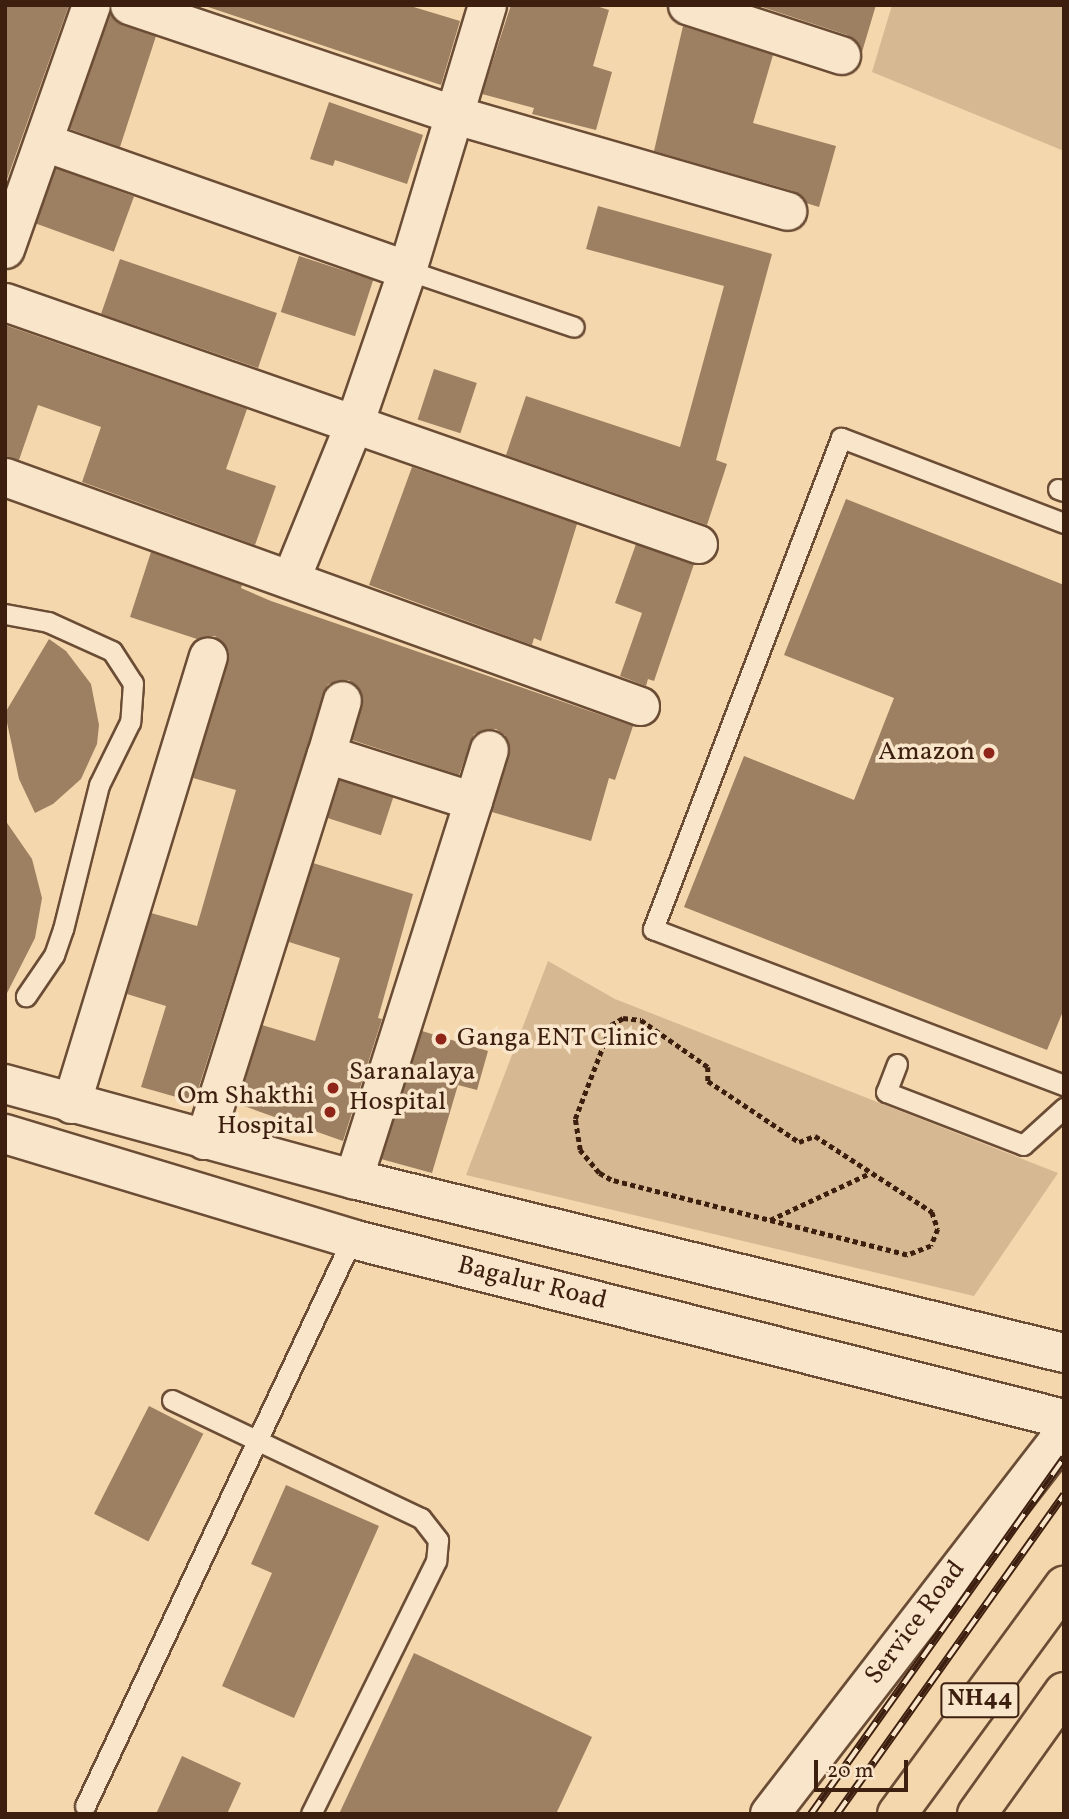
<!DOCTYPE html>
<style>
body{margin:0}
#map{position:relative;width:1069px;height:1819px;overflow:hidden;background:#f5d7ad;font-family:Vollkorn,serif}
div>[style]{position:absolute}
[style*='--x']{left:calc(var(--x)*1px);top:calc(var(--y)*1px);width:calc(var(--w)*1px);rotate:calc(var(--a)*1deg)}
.green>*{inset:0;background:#d6b892}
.building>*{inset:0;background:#9d7f61;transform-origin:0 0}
.path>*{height:4.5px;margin-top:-2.25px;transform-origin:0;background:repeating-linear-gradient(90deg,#3d1f0f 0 5px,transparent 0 8.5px)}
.roads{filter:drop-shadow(2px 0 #6b4d36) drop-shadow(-2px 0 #6b4d36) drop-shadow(0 2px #6b4d36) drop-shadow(0 -2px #6b4d36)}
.lane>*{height:19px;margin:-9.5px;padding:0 9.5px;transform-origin:9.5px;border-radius:9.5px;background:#f8e5ca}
.street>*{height:37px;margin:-18.5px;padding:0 18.5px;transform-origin:18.5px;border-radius:18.5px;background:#f8e5ca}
.secondary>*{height:38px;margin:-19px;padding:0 19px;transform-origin:19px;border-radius:19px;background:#f8e5ca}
.highway>*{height:38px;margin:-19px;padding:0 19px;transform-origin:19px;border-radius:19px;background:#f5d7ad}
.rail>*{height:8px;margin-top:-4px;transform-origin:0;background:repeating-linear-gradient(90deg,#f8e5ca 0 16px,#3d1f0f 0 32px);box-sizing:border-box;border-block:2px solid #3d1f0f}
.dots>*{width:19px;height:19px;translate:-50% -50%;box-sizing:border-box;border:4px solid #f8e5ca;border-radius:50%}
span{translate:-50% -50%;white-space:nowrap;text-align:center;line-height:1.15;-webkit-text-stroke:7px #f8e5ca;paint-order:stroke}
.shield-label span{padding:2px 5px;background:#f8e5ca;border:2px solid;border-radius:5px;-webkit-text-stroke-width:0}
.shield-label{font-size:24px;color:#3d1f0f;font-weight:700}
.poi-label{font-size:26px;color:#3d1f0f}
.right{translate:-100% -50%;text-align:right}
.left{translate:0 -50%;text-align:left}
.street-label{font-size:26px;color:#3d1f0f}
.frame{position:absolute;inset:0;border:7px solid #3d1f0f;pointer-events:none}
.scale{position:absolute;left:814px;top:1760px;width:94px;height:32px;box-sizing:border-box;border:4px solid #3d1f0f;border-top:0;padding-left:9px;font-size:21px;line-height:24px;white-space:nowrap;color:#3d1f0f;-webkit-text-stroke:5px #f8e5ca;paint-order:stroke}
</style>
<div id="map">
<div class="green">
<i style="clip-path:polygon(892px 5px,1064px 5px,1064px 151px,872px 72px)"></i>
<i style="clip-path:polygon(548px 961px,615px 999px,1058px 1173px,974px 1296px,466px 1175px)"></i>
</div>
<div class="building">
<i style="clip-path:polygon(5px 5px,69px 5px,5px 185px)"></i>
<i style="clip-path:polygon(202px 5px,407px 5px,460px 21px,441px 85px)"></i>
<i style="clip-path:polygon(511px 5px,593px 5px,609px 10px,593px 66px,612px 72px,596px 130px,532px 114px,534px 108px,482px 94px)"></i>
<i style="clip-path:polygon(756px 5px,876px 5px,862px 52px,847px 35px)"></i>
<i style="clip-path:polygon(110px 13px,122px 25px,156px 36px,120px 147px,70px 129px)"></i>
<i style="clip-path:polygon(683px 26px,773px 55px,753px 123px,836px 146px,819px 207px,806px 203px,793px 191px,654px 151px)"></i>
<i style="clip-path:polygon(329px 102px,423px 135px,407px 184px,335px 160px,333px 166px,310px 159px)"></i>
<i style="left:56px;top:168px;width:83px;height:59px;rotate:20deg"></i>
<i style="clip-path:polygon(598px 206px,772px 254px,716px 460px,727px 464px,707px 525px,506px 455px,526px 396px,680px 447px,724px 286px,586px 249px)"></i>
<i style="left:299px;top:256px;width:78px;height:59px;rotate:18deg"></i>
<i style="left:120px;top:259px;width:166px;height:58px;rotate:19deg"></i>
<i style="clip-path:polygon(5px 325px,247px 409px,226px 469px,276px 486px,255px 545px,82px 482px,101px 427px,38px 405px,19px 460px,5px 457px)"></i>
<i style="left:434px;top:369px;width:45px;height:53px;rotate:18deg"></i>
<i style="clip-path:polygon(412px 467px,577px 524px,541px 641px,534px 638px,532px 645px,369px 585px)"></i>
<i style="clip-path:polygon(846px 499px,1064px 585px,1064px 1009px,1047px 1050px,684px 907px,744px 756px,854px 800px,894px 698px,784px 655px)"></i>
<i style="clip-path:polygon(636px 544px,694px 564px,654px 681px,648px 679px,646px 686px,620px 676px,642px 613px,615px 603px)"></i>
<i style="clip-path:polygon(151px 552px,242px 585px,241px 588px,271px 601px,633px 726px,615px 780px,609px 778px,591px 841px,492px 812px,509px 754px,505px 735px,496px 729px,474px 734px,459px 775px,352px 740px,362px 694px,349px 680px,328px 684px,194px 1102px,141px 1087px,166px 1006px,127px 994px,151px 913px,197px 926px,236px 790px,193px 778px,229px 652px,215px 636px,197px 639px,130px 617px)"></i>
<i style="clip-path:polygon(49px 639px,66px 651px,91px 684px,99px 725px,97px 744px,81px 779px,53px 804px,35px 813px,19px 779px,5px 713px)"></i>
<i style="left:340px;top:780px;width:56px;height:40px;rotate:18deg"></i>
<i style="clip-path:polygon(5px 820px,32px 859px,42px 898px,35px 938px,5px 997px)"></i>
<i style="clip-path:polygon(313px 863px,413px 894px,378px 1018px,382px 1019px,343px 1141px,238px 1104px,262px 1025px,315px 1041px,340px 958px,289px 942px)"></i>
<i style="clip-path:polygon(422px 1031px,488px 1051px,477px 1090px,458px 1085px,432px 1173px,381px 1159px)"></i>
<i style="left:149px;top:1406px;width:61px;height:121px;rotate:27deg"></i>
<i style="clip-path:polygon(286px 1485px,379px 1526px,294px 1718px,222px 1686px,272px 1573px,251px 1564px)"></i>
<i style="clip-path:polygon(414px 1653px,592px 1737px,556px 1814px,339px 1814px)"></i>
<i style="clip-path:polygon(182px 1756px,241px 1783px,227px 1814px,156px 1814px)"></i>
</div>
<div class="path">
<i style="--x:623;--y:1018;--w:18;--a:6"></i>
<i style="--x:641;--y:1020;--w:82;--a:35"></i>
<i style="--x:708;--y:1067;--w:14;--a:90"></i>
<i style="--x:708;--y:1081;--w:110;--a:33.8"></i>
<i style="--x:799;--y:1142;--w:17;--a:-21"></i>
<i style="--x:815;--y:1136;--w:140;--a:33"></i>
<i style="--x:932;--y:1212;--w:18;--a:71"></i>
<i style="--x:938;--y:1229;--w:18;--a:112"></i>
<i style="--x:931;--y:1246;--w:26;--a:159"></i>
<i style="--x:907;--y:1255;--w:305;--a:-165.8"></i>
<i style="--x:611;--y:1180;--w:14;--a:-150"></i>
<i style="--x:599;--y:1173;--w:30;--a:-130"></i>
<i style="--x:580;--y:1150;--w:31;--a:-99"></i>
<i style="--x:575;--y:1119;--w:101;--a:-69"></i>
<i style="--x:611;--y:1025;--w:14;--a:-30"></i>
<i style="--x:770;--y:1220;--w:110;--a:-25.2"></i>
</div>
<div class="roads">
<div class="lane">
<i style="--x:407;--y:270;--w:176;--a:18.8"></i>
<i style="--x:1058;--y:489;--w:6;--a:18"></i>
<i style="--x:1064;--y:523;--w:239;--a:-159.1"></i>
<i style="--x:841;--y:438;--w:526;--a:110.95"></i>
<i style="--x:653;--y:929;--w:440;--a:20.8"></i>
<i style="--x:5;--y:614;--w:44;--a:10.5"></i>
<i style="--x:48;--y:622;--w:70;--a:24.4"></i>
<i style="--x:112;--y:651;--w:38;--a:57"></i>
<i style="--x:133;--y:683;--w:39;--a:94"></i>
<i style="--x:130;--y:722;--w:70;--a:116.2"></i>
<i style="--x:99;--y:785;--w:148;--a:104"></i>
<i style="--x:63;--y:929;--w:28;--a:109"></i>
<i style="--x:54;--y:955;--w:50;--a:124.3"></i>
<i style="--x:897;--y:1064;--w:30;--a:111"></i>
<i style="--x:886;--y:1092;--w:147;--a:21.1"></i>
<i style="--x:1023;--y:1145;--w:55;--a:-42.1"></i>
<i style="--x:172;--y:1400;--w:276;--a:25.4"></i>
<i style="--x:421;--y:1518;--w:28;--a:52"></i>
<i style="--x:438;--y:1540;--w:21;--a:95"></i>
<i style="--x:436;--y:1561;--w:282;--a:116.3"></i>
<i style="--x:85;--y:1806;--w:627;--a:-64.78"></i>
</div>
<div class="street">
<i style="--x:129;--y:5;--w:341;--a:18.6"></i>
<i style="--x:452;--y:114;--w:349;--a:16.1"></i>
<i style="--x:687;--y:5;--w:162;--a:18"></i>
<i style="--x:44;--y:142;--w:385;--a:19.4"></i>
<i style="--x:5;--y:249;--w:259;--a:-70.6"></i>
<i style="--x:5;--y:302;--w:734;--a:19.25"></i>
<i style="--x:5;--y:477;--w:675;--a:19.83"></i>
<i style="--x:291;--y:578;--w:166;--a:-67.8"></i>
<i style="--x:354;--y:424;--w:163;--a:-71"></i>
<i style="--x:407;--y:270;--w:277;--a:-73.2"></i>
<i style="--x:326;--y:754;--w:56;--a:-73.5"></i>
<i style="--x:473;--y:801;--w:54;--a:-72.9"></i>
<i style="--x:71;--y:1104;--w:468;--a:-73"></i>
<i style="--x:204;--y:1140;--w:405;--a:-72.5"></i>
<i style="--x:326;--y:754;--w:154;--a:17.7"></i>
<i style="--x:473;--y:801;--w:397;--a:107.6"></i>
</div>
<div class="secondary">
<i style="--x:5;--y:1084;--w:361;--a:15.3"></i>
<i style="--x:353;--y:1179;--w:732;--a:13.75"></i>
<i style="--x:5;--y:1134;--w:363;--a:16.8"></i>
<i style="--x:352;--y:1239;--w:734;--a:14.19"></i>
<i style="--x:770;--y:1814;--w:480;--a:-52.3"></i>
</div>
<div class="highway">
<i style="--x:897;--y:1814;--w:283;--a:-53.8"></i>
<i style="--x:977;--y:1814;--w:150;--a:-54.5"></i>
</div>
</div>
<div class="rail">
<i style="--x:811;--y:1814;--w:437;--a:-54.6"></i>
<i style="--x:837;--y:1814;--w:392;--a:-54.6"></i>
</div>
<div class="dots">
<i style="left:989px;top:753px;background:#8f2418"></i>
<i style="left:441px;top:1039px;background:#8f2418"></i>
<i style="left:333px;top:1088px;background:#8f2418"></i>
<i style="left:330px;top:1112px;background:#8f2418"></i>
</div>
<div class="shield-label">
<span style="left:980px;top:1700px">NH44</span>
</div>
<div class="poi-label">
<span class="right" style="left:975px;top:753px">Amazon</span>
<span class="left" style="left:457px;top:1039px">Ganga ENT Clinic</span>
<span class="left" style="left:349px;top:1088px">Saranalaya<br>Hospital</span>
<span class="right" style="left:314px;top:1112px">Om Shakthi<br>Hospital</span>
</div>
<div class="street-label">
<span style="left:532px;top:1284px;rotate:14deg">Bagalur Road</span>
<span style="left:916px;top:1623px;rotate:-53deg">Service Road</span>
</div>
<div class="frame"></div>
<div class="scale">20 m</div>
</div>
